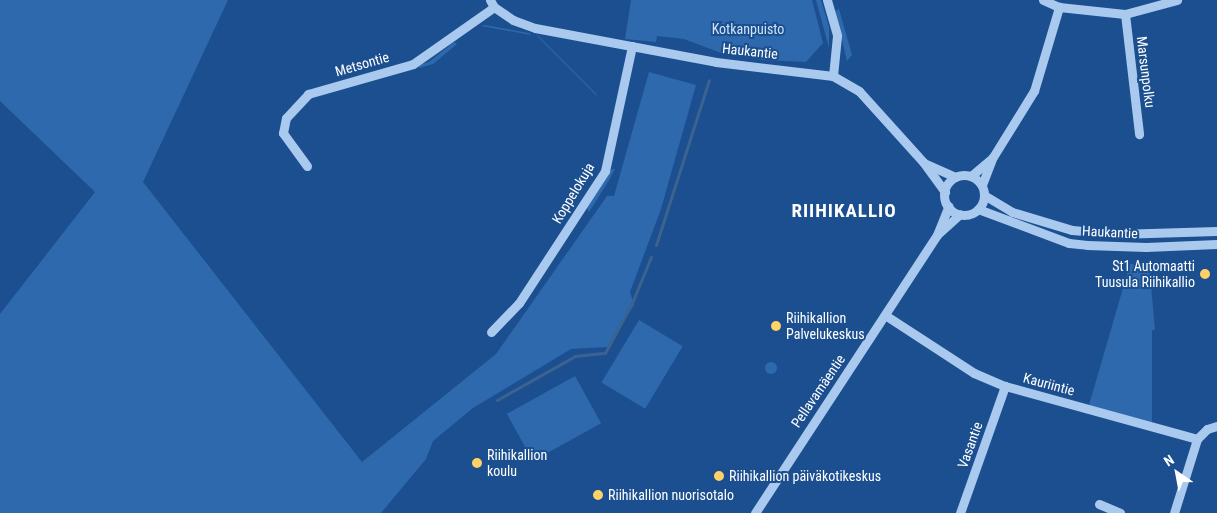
<!DOCTYPE html>
<meta charset="utf-8">
<style>
body{margin:0}
#map{position:relative;width:1217px;height:513px;overflow:hidden;background:#1b4f8f;font-family:"Roboto Condensed",sans-serif}
div>[style]{position:absolute}
[style*='--x']{left:calc(var(--x)*1px);top:calc(var(--y)*1px);width:calc(var(--w)*1px);rotate:calc(var(--a)*1deg)}
.green>*{inset:0;background:#2e69ad;transform-origin:0 0}
.round{border-radius:50%}
.stream>*{height:3px;margin:-1.5px;padding:0 1.5px;transform-origin:1.5px;border-radius:1.5px;background:#3c6290}
.minor>*{height:9px;margin:-4.5px;padding:0 4.5px;transform-origin:4.5px;border-radius:4.5px;background:#a9c9ee}
.minor>.ring{margin:-4.5px;padding:0;box-sizing:content-box;background:none;border:9px solid #a9c9ee;border-radius:50%}
.dots>*{width:14px;height:14px;translate:-50% -50%;box-sizing:border-box;border:2px solid #1b4f8f;border-radius:50%}
span{translate:-50% -50%;white-space:nowrap;text-align:center;line-height:1.15;-webkit-text-stroke:4px #1b4f8f;paint-order:stroke}
.park-label{font-size:14px;color:#cfe3fa}
.street-label{font-size:14px;color:#fff}
.poi-label{font-size:14px;color:#fff}
.right{translate:-100% -50%;text-align:right}
.left{translate:0 -50%;text-align:left}
.district-label{font-size:19px;color:#fff;font-weight:700;letter-spacing:1px}
.north{position:absolute;left:1152px;top:448px;width:50px;height:50px;-webkit-text-stroke:4px #1b4f8f;paint-order:stroke;rotate:327deg;font-size:14px;font-weight:700;line-height:20px;text-align:center;color:#fff}
.north::after{content:'';display:block;margin:auto;width:18px;height:22px;background:#fff;clip-path:polygon(50% 0,100% 100%,50% 72%,0 100%)}
</style>
<div id="map">
<div class="green">
<i style="clip-path:polygon(0 0,228px 0,143px 182px,362px 462px,496px 354px,607px 196px,614px 196px,649px 72px,696px 85px,661px 209px,630px 292px,634px 305px,608px 347px,571px 349px,473px 408px,433px 441px,426px 459px,381px 513px,0 513px,0 314px,95px 192px,0 101px)"></i>
<i style="clip-path:polygon(631px 0,812px 0,823px 43px,806px 62px,763px 60px,721px 53px,684px 39px,657px 36px,656px 42px,625px 39px)"></i>
<i style="clip-path:polygon(816px 0,821px 0,829px 27px,829px 48px)"></i>
<i style="clip-path:polygon(839px 9px,852px 55px,847px 61px,835px 11px)"></i>
<i style="clip-path:polygon(485px 25px,529px 33px,531px 35px,481px 26px)"></i>
<i style="left:537px;top:36px;width:1px;height:84px;rotate:-45deg"></i>
<i style="clip-path:polygon(454px 42px,457px 44px,433px 64px,419px 68px,419px 65px,429px 62px)"></i>
<i style="clip-path:polygon(612px 169px,615px 169px,608px 182px,589px 212px,587px 208px)"></i>
<i style="clip-path:polygon(1149px 263px,1155px 330px,1152px 330px,1152px 423px,1089px 405px,1130px 264px)"></i>
<i style="left:639px;top:320px;width:51px;height:73px;rotate:31deg"></i>
<i class="round" style="left:765px;top:362px;width:12px;height:12px"></i>
<i style="left:575px;top:376px;width:54px;height:78px;rotate:61deg"></i>
</div>
<div class="stream">
<i style="--x:656;--y:245;--w:173;--a:-72.2"></i>
<i style="--x:497;--y:400;--w:90;--a:-29.4"></i>
<i style="--x:575;--y:356;--w:30;--a:-6"></i>
<i style="--x:605;--y:353;--w:57;--a:-61.6"></i>
<i style="--x:632;--y:303;--w:50;--a:-67.6"></i>
</div>
<div class="minor">
<i style="--x:490;--y:0;--w:8;--a:60"></i>
<i style="--x:494;--y:7;--w:23;--a:34"></i>
<i style="--x:513;--y:20;--w:23;--a:20"></i>
<i style="--x:535;--y:28;--w:184;--a:10.6"></i>
<i style="--x:716;--y:62;--w:118;--a:6.8"></i>
<i style="--x:833;--y:76;--w:30;--a:30"></i>
<i style="--x:859;--y:91;--w:97;--a:47.9"></i>
<i style="--x:924;--y:163;--w:36;--a:54"></i>
<i style="--x:827;--y:0;--w:37;--a:74"></i>
<i style="--x:837;--y:36;--w:40;--a:95.7"></i>
<i style="--x:1043;--y:0;--w:17;--a:24"></i>
<i style="--x:1059;--y:7;--w:66;--a:6.1"></i>
<i style="--x:1125;--y:14;--w:54;--a:-15.1"></i>
<i style="--x:1125;--y:14;--w:121;--a:83.3"></i>
<i style="--x:924;--y:163;--w:34;--a:24"></i>
<i style="--x:307;--y:166;--w:41;--a:-126"></i>
<i style="--x:283;--y:133;--w:15;--a:-79"></i>
<i style="--x:286;--y:118;--w:33;--a:-47"></i>
<i style="--x:308;--y:94;--w:109;--a:-15.9"></i>
<i style="--x:413;--y:64;--w:99;--a:-35.1"></i>
<i class="ring" style="left:944px;top:175px;width:31px;height:31px"></i>
<i style="--x:971;--y:176;--w:26;--a:-40"></i>
<i style="--x:982;--y:185;--w:30;--a:-69"></i>
<i style="--x:993;--y:157;--w:78;--a:-58.2"></i>
<i style="--x:1034;--y:91;--w:88;--a:-73.4"></i>
<i style="--x:984;--y:195;--w:33;--a:31"></i>
<i style="--x:1012;--y:212;--w:63;--a:16.7"></i>
<i style="--x:1072;--y:230;--w:45;--a:5.1"></i>
<i style="--x:1117;--y:234;--w:100;--a:-1.7"></i>
<i style="--x:978;--y:209;--w:97;--a:20.5"></i>
<i style="--x:1069;--y:243;--w:18;--a:6"></i>
<i style="--x:1087;--y:245;--w:59;--a:1.9"></i>
<i style="--x:1146;--y:247;--w:71;--a:-2.4"></i>
<i style="--x:939;--y:233;--w:28;--a:-42"></i>
<i style="--x:885;--y:315;--w:106;--a:33.1"></i>
<i style="--x:974;--y:373;--w:34;--a:23"></i>
<i style="--x:1005;--y:386;--w:199;--a:15.4"></i>
<i style="--x:491;--y:332;--w:40;--a:-46"></i>
<i style="--x:519;--y:303;--w:158;--a:-56.9"></i>
<i style="--x:605;--y:171;--w:128;--a:-77.8"></i>
<i style="--x:1099;--y:504;--w:23;--a:23"></i>
<i style="--x:755;--y:513;--w:332;--a:-56.8"></i>
<i style="--x:937;--y:235;--w:31;--a:-68"></i>
<i style="--x:960;--y:513;--w:135;--a:-70.5"></i>
<i style="--x:1174;--y:513;--w:77;--a:-72.7"></i>
<i style="--x:1197;--y:439;--w:14;--a:-45"></i>
<i style="--x:1207;--y:429;--w:10;--a:-17"></i>
</div>
<div class="dots">
<i style="left:1205px;top:274px;background:#ffd166"></i>
<i style="left:776px;top:326px;background:#ffd166"></i>
<i style="left:477px;top:463px;background:#ffd166"></i>
<i style="left:719px;top:476px;background:#ffd166"></i>
<i style="left:598px;top:495px;background:#ffd166"></i>
</div>
<div class="park-label">
<span style="left:748px;top:29px">Kotkanpuisto</span>
</div>
<div class="street-label">
<span style="left:750px;top:51px;rotate:6deg">Haukantie</span>
<span style="left:362px;top:64px;rotate:-16deg">Metsontie</span>
<span style="left:1146px;top:72px;rotate:83deg">Marsunpolku</span>
<span style="left:573px;top:193px;rotate:-59deg">Koppelokuja</span>
<span style="left:1110px;top:232px;rotate:3deg">Haukantie</span>
<span style="left:1049px;top:384px;rotate:15deg">Kauriintie</span>
<span style="left:818px;top:391px;rotate:-56deg">Pellavamäentie</span>
<span style="left:970px;top:445px;rotate:-70deg">Vasantie</span>
</div>
<div class="poi-label">
<span class="right" style="left:1195px;top:274px">St1 Automaatti<br>Tuusula Riihikallio</span>
<span class="left" style="left:786px;top:326px">Riihikallion<br>Palvelukeskus</span>
<span class="left" style="left:487px;top:463px">Riihikallion<br>koulu</span>
<span class="left" style="left:729px;top:476px">Riihikallion päiväkotikeskus</span>
<span class="left" style="left:608px;top:495px">Riihikallion nuorisotalo</span>
</div>
<div class="district-label">
<span style="left:844px;top:211px">RIIHIKALLIO</span>
</div>
<div class="north">N</div>
</div>
